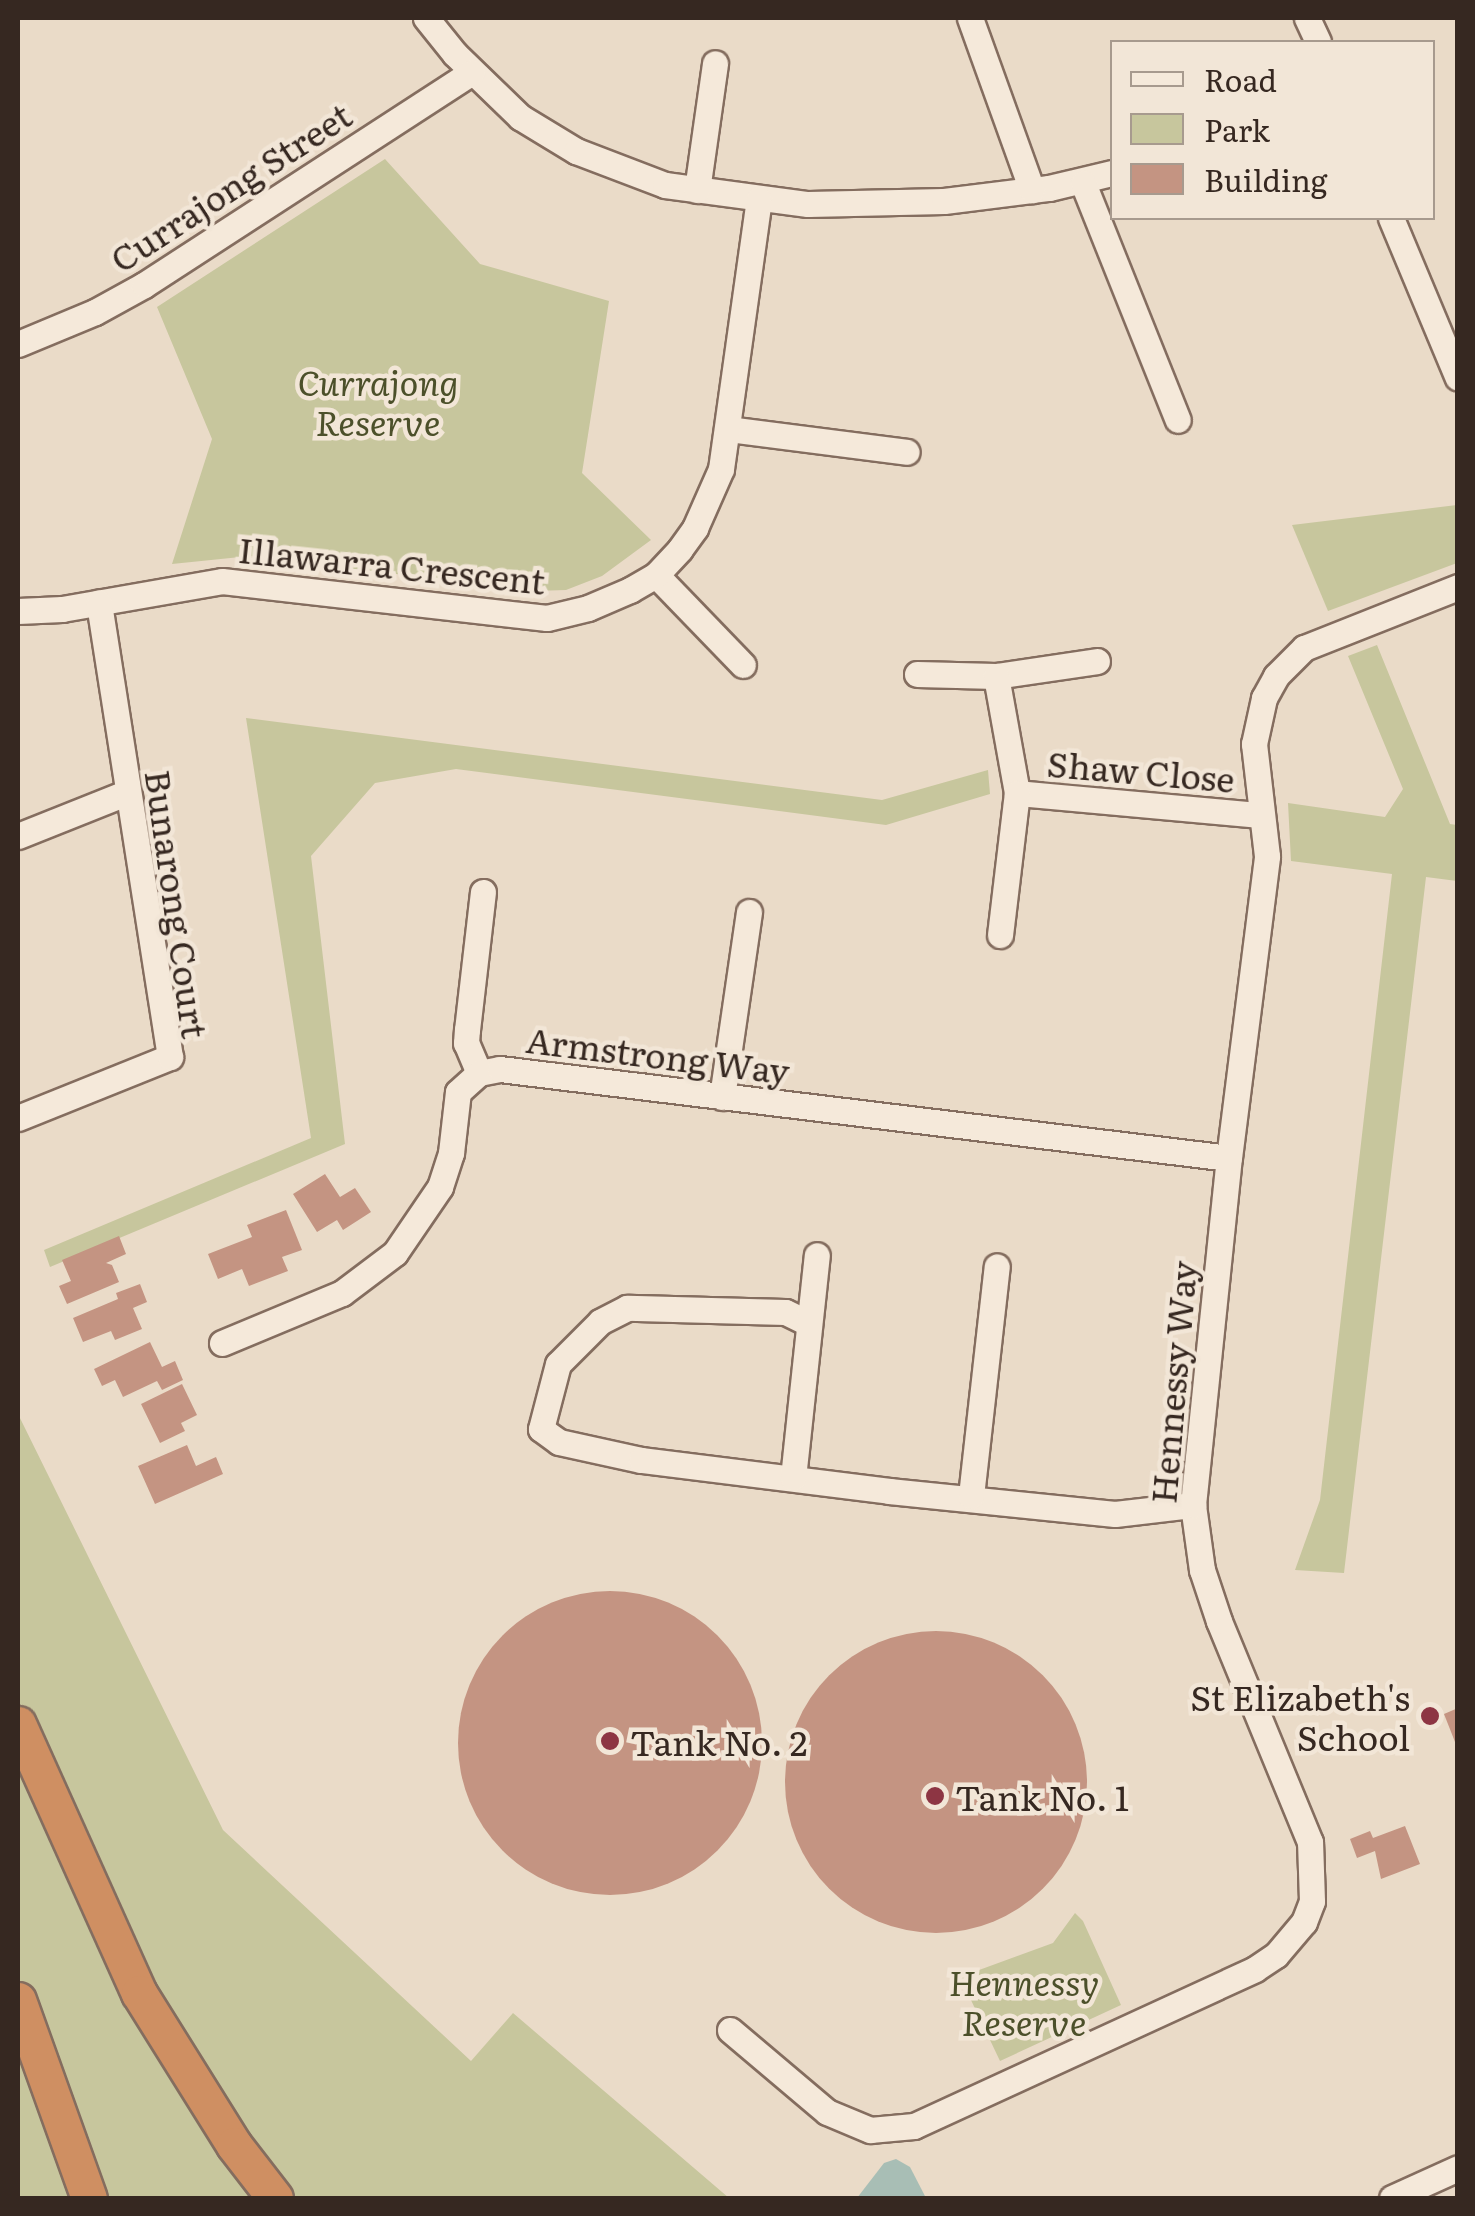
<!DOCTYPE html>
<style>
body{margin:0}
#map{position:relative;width:1475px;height:2216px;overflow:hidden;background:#eadbc8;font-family:Literata,serif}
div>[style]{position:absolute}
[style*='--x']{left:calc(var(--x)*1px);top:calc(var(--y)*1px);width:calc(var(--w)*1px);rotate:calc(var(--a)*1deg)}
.green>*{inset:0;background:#c7c69d}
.water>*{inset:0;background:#a8beb5}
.building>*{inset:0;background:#c49482}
.round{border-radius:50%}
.roads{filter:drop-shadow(2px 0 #846d5f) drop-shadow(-2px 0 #846d5f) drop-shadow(0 2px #846d5f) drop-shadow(0 -2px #846d5f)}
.minor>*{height:25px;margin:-12.5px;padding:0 12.5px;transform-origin:12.5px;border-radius:12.5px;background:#f5e9da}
.highway>*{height:35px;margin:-17.5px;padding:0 17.5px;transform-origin:17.5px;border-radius:17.5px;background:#cf8f62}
.dots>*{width:28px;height:28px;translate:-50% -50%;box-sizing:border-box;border:5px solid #f2e6d7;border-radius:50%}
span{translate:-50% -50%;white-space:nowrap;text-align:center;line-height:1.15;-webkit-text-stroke:9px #f2e6d7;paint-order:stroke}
.street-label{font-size:35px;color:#362821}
.park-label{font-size:35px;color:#4c502a;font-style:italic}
.poi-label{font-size:35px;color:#362821}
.right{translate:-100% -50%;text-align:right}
.left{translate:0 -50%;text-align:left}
.frame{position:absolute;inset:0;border:20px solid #362821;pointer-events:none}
.legend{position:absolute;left:1110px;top:40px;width:325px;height:180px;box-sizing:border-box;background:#f2e6d7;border:2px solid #a79a8e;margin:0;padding:12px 18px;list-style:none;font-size:30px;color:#362821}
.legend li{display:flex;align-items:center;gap:20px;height:50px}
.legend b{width:50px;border:2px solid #a79a8e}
</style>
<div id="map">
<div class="green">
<i style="clip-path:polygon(385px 159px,480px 264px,609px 301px,582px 473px,651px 540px,602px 576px,566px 590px,534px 591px,250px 556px,172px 564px,212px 439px,157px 307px)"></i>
<i style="clip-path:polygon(1457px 505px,1457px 563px,1328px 611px,1292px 525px)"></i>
<i style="clip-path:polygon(1377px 645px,1450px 824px,1457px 825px,1457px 881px,1426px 877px,1344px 1573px,1295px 1570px,1320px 1500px,1392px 874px,1291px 861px,1288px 803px,1385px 817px,1403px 789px,1348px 656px)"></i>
<i style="clip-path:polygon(246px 718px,882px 800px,988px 770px,990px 794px,886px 825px,456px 769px,375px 783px,311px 856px,345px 1144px,50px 1267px,44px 1250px,311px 1138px)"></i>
<i style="clip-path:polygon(18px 1414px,223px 1830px,471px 2061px,513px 2013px,729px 2198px,18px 2198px)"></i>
<i style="clip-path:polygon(1075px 1913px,1083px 1921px,1121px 2005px,1000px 2061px,960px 1977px,1053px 1943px)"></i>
</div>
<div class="water">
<i style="clip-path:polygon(896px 2159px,910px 2167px,926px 2198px,857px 2198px,884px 2163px)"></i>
</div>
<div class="building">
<i style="clip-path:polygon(325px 1174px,340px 1197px,355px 1188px,371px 1212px,343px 1230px,337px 1220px,317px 1232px,293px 1194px)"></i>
<i style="clip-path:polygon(286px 1210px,302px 1250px,282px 1257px,288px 1271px,249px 1286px,242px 1269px,218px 1279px,208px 1254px,252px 1237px,247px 1225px)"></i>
<i style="clip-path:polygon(119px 1236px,126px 1254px,106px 1263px,112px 1265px,119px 1282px,67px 1304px,59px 1286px,71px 1281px,62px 1260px)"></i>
<i style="clip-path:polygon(140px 1284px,147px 1302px,133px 1308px,142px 1329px,115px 1340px,111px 1331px,83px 1342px,73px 1318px,118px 1299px,116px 1293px)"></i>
<i style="clip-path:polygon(150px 1342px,162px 1367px,175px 1361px,183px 1380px,162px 1390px,157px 1381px,123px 1397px,115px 1380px,102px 1386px,94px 1369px)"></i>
<i style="clip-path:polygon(182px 1384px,197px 1415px,181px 1423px,185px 1431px,160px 1443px,141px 1404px)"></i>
<i style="clip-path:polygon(187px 1445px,196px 1466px,216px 1457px,223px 1474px,155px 1504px,138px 1466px)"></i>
<i class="round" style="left:458px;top:1591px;width:304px;height:304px"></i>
<i class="round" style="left:785px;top:1631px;width:302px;height:302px"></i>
<i style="clip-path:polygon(1458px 1708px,1458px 1747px,1457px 1747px,1444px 1714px)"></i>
<i style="clip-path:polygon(1405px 1826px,1420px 1864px,1381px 1879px,1375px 1851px,1357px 1858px,1350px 1839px,1370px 1831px,1373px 1838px)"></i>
</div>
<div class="roads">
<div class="minor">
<i style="--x:426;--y:18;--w:46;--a:51.1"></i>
<i style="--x:455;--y:54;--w:91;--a:44.1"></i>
<i style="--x:520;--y:117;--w:66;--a:31.3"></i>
<i style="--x:576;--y:151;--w:95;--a:20.9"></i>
<i style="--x:665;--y:185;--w:144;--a:7.6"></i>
<i style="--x:808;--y:204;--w:136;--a:-1.3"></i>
<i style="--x:944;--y:201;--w:106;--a:-7.1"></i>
<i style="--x:1049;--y:188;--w:65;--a:-13.4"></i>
<i style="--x:970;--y:18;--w:183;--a:70.2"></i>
<i style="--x:1307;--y:18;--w:26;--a:65"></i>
<i style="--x:1083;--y:183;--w:255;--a:68.2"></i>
<i style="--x:697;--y:190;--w:128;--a:-81.9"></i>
<i style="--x:1391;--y:218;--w:173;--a:67.3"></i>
<i style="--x:18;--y:344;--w:83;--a:-22.6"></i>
<i style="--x:95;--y:312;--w:56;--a:-28.9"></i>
<i style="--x:144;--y:285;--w:391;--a:-33"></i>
<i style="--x:728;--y:429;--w:180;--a:7.3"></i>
<i style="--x:656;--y:575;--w:125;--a:46"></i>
<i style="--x:18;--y:611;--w:44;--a:-2.6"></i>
<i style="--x:62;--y:609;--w:162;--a:-9.9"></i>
<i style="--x:222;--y:581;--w:327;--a:6.5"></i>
<i style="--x:547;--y:618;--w:42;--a:-13.7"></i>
<i style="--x:588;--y:608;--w:46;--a:-23.2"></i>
<i style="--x:630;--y:590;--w:30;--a:-30"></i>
<i style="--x:656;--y:575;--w:35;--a:-47"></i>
<i style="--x:680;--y:549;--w:26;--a:-54"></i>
<i style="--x:695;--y:528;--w:64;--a:-66.2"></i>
<i style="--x:721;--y:469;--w:272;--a:-82"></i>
<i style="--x:917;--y:674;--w:79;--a:1.5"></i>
<i style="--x:996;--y:676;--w:102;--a:-8.4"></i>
<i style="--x:996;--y:676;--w:119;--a:79.8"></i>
<i style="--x:1017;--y:793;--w:243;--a:5.2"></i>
<i style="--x:18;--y:836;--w:116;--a:-21.7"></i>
<i style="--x:1000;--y:935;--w:143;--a:-83.2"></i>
<i style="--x:479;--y:1073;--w:33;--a:-113"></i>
<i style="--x:466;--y:1043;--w:13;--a:-86"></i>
<i style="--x:467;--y:1030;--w:139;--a:-83.4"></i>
<i style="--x:722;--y:1097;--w:187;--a:-81.7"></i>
<i style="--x:18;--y:1118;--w:164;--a:-21.9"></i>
<i style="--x:170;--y:1057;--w:460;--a:-98.9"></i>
<i style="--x:808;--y:1323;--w:25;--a:-154"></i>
<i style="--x:785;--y:1312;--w:158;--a:-178.5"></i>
<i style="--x:627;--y:1308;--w:30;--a:153"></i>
<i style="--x:600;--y:1322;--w:59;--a:135"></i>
<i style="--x:558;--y:1364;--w:67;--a:104.7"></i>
<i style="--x:541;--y:1429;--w:22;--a:36"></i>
<i style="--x:559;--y:1442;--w:84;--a:12.4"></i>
<i style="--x:641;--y:1460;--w:250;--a:7.1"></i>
<i style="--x:889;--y:1491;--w:227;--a:5.8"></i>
<i style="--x:1115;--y:1514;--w:79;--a:-6.6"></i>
<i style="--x:222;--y:1343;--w:130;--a:-22.6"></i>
<i style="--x:342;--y:1293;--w:66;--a:-37"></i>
<i style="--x:395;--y:1253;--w:80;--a:-55.7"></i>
<i style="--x:440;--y:1187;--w:36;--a:-72"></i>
<i style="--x:451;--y:1153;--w:61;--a:-83.5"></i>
<i style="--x:458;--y:1092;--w:28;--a:-42"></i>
<i style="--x:479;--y:1073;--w:21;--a:-11"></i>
<i style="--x:500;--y:1069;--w:734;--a:6.96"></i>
<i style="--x:793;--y:1478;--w:224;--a:-83.9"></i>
<i style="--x:971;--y:1496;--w:231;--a:-83.6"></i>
<i style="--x:730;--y:2030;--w:127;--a:40.2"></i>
<i style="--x:827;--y:2112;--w:47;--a:22.7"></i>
<i style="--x:870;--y:2130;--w:44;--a:-5.2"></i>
<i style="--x:914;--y:2126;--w:375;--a:-24.7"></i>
<i style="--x:1255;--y:1969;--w:25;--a:-34"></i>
<i style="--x:1276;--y:1955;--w:43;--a:-49.7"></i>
<i style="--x:1304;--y:1922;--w:22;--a:-69"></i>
<i style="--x:1312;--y:1901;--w:59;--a:-91.9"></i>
<i style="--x:1310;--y:1842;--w:239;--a:-112.4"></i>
<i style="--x:1219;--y:1621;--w:54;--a:-108.4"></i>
<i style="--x:1202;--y:1570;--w:66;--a:-97.9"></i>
<i style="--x:1193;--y:1505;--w:349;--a:-84.1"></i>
<i style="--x:1229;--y:1158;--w:304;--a:-82.8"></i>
<i style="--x:1267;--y:856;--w:113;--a:-96.6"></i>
<i style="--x:1254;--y:744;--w:47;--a:-77.7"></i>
<i style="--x:1264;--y:698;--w:25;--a:-61"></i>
<i style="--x:1276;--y:676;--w:40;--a:-45"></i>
<i style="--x:1304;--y:648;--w:166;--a:-21.6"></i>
<i style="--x:1392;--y:2198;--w:72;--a:-24.4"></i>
</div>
<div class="highway">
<i style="--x:18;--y:1724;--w:295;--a:65.8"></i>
<i style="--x:139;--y:1993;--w:179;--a:58"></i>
<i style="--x:234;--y:2145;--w:67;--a:52.3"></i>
<i style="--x:18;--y:2000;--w:210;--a:70.3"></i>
</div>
</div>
<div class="dots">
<i style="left:1430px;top:1716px;background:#8d3543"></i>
<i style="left:610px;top:1741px;background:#8d3543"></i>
<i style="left:935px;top:1796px;background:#8d3543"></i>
</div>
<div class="street-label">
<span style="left:230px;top:186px;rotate:-33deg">Currajong Street</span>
<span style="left:392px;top:564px;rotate:6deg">Illawarra Crescent</span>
<span style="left:1141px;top:770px;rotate:5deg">Shaw Close</span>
<span style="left:178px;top:904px;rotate:82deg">Bunarong Court</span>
<span style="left:658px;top:1054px;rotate:7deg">Armstrong Way</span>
<span style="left:1172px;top:1382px;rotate:-85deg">Hennessy Way</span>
</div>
<div class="park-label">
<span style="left:378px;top:401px">Currajong<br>Reserve</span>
<span style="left:1024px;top:2001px">Hennessy<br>Reserve</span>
</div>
<div class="poi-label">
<span class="right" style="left:1410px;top:1716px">St Elizabeth's<br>School</span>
<span class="left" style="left:630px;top:1741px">Tank No. 2</span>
<span class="left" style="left:955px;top:1796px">Tank No. 1</span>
</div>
<div class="frame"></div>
<ul class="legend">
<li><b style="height:12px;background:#f5e9da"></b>Road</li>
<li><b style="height:28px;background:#c7c69d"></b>Park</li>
<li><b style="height:28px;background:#c49482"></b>Building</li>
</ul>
</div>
